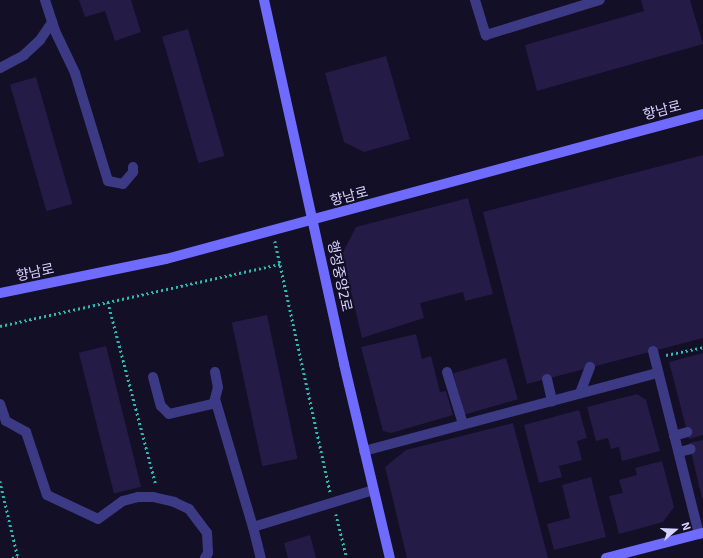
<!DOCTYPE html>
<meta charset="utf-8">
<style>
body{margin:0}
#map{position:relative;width:703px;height:558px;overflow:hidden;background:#130f26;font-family:"Exo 2","Noto Sans KR",sans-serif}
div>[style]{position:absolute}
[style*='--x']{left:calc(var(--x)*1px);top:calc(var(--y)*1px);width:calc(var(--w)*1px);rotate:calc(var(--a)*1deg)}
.building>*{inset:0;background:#241b47;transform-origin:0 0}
.path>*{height:2.5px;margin-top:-1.25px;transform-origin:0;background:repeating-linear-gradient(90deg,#2fb8b0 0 2px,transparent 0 5px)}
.street>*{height:10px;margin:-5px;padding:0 5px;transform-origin:5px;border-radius:5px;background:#3d3a85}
.secondary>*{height:10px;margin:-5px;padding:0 5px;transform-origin:5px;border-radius:5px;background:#6f6bff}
span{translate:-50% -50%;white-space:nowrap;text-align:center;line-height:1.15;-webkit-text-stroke:4px #130f26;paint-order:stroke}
.street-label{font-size:14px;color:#d9d4ff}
.north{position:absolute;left:655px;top:510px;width:40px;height:40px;-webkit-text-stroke:3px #130f26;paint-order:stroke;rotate:71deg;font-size:11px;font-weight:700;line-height:16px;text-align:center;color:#d9d4ff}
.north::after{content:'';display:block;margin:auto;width:14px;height:18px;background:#d9d4ff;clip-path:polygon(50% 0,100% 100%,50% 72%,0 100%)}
</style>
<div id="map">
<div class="building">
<i style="clip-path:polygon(79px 0,131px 0,141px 32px,115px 41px,105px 11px,85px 17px)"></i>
<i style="clip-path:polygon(641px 0,690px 0,703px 44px,537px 91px,525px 45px,644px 11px)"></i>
<i style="left:188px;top:29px;width:132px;height:27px;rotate:74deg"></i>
<i style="clip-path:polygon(386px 56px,410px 139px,364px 152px,344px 142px,325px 73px)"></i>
<i style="left:36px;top:77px;width:132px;height:27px;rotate:74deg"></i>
<i style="clip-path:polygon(703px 155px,703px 338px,527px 384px,483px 212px)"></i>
<i style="clip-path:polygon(468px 198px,493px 294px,465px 301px,463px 292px,420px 303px,424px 318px,362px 338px,342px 254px,356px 227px)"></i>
<i style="left:267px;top:315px;width:147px;height:36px;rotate:78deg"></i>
<i style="clip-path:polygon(416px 334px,422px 359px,431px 356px,440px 392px,446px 391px,453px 415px,391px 433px,383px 431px,361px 347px)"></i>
<i style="left:106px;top:346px;width:145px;height:28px;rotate:76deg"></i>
<i style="clip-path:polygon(703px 353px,703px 435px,689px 439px,669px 362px)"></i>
<i style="left:506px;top:358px;width:43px;height:55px;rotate:74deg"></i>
<i style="clip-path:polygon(637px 394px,646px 400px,660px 451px,622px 461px,619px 447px,611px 449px,608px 438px,596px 441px,587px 407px)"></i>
<i style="clip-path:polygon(579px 410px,587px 438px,577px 441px,582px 460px,559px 466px,562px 477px,539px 483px,524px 425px)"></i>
<i style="clip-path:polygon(513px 423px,548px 558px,407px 558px,385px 467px,406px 450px)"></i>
<i style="clip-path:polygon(703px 440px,703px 498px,702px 498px,689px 443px)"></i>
<i style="clip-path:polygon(662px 461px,674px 507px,663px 522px,619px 534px,609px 496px,623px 493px,619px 480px,637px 475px,635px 468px)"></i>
<i style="clip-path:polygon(591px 477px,606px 537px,554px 550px,547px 524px,570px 518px,562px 485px)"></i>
<i style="clip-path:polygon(310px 535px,316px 558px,288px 558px,284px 543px)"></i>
</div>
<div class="path">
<i style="--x:275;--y:241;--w:257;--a:77.6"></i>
<i style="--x:108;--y:302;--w:189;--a:75.3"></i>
<i style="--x:0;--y:326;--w:287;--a:-12.5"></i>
<i style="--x:666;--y:355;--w:38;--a:-12"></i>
<i style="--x:0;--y:481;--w:79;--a:76.8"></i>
<i style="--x:336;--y:514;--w:45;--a:76"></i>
<i style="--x:12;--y:558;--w:6;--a:-9"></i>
</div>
<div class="street">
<i style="--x:45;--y:0;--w:33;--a:72"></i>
<i style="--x:55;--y:31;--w:47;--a:64.5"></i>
<i style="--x:75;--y:73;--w:113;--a:73"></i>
<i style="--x:108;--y:181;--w:15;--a:11"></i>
<i style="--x:123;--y:184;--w:16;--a:-50"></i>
<i style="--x:133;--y:172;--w:5;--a:-90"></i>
<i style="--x:475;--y:0;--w:37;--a:73"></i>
<i style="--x:486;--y:35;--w:119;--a:-17.1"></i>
<i style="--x:0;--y:68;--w:27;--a:-28"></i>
<i style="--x:24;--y:55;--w:22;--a:-43"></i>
<i style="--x:40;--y:40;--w:22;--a:-56"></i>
<i style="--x:653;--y:351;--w:189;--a:75.9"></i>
<i style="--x:215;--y:372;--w:15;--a:79"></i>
<i style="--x:218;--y:387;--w:12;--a:104"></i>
<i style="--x:215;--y:399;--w:134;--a:73.5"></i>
<i style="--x:253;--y:527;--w:126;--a:-17.1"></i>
<i style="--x:447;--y:372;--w:54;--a:72.9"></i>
<i style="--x:153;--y:377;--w:30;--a:75"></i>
<i style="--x:161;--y:406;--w:11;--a:45"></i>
<i style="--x:169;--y:414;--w:48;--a:-13.2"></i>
<i style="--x:547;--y:379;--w:23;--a:77"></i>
<i style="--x:580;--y:393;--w:28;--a:-69"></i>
<i style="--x:0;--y:404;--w:18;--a:71"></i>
<i style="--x:6;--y:421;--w:23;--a:29"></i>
<i style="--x:26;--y:432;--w:66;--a:71.6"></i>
<i style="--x:47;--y:495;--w:56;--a:25.2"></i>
<i style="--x:98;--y:519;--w:31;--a:-36"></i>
<i style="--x:123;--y:501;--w:16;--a:-15"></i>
<i style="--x:138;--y:497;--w:15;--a:0"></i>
<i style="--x:153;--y:497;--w:22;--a:13"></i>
<i style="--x:174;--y:502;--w:17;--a:25"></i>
<i style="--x:189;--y:509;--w:30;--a:53"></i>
<i style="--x:207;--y:533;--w:20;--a:87"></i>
<i style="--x:208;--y:553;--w:6;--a:121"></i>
<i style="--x:674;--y:436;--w:14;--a:-17"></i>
<i style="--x:364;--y:451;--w:304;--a:-14.9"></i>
<i style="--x:679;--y:452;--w:12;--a:-14"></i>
<i style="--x:253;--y:527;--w:32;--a:76"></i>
</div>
<div class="secondary">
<i style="--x:264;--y:0;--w:373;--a:77.6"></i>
<i style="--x:344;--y:364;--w:199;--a:76.7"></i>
<i style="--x:0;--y:293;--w:169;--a:-11.6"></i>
<i style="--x:166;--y:259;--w:556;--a:-15.11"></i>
<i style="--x:606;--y:558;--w:100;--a:-14.5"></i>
</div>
<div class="street-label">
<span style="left:662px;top:110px;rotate:-15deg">향남로</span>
<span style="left:349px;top:196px;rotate:-15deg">향남로</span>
<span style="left:35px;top:272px;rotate:-12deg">향남로</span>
<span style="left:340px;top:276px;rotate:78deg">행정중앙2로</span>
</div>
<div class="north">N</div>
</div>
